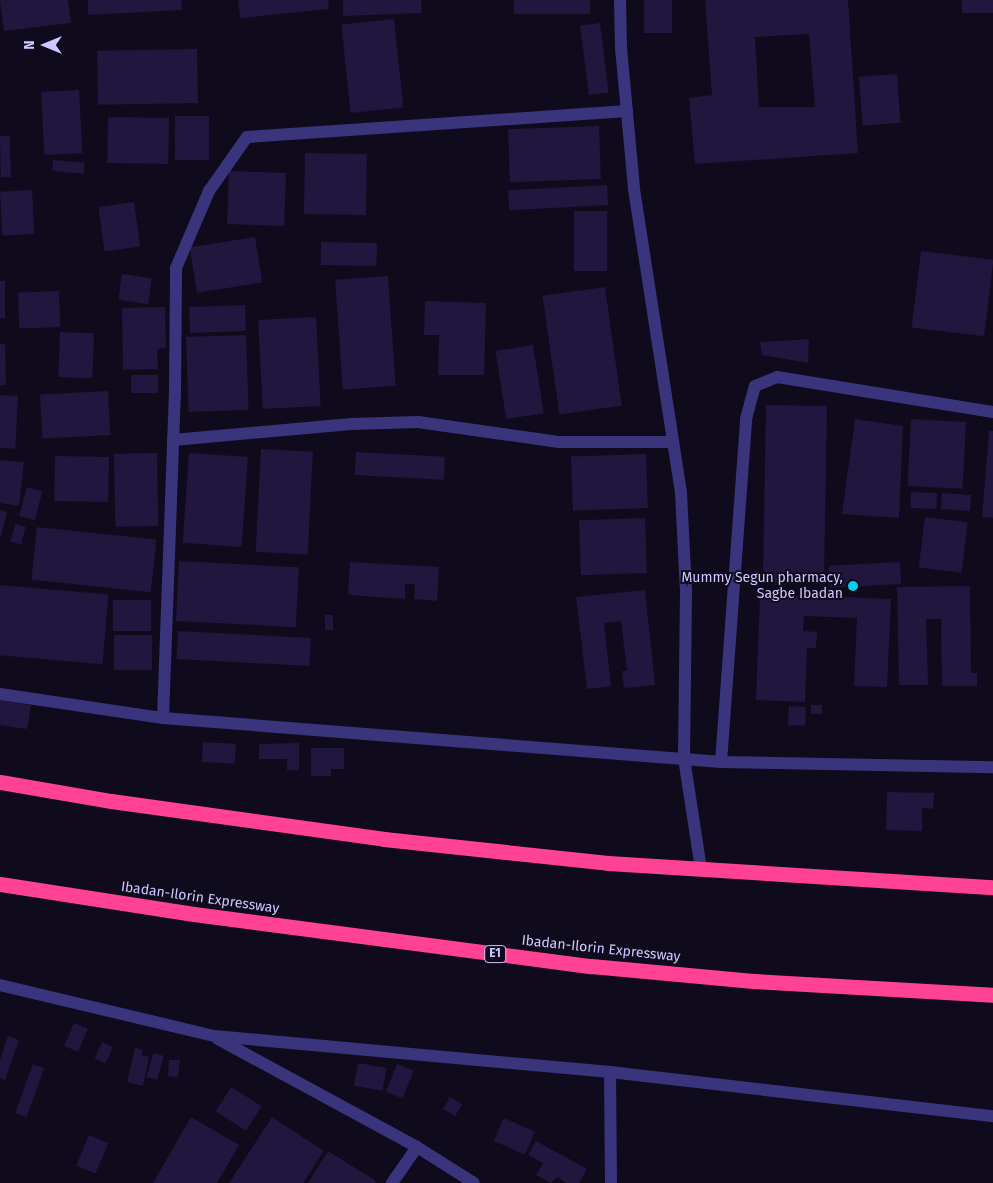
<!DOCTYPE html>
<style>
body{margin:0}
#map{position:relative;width:993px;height:1183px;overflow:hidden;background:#0f0b1d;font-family:"Fira Sans",sans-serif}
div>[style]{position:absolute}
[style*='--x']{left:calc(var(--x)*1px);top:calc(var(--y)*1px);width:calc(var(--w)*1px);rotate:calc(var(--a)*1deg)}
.building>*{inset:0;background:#20163e;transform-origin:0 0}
.street>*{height:12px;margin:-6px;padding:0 6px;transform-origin:6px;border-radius:6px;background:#3a347d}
.highway>*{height:15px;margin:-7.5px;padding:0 7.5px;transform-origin:7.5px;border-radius:7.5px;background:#ff4294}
.dots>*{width:14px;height:14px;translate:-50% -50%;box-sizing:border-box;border:2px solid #0f0b1d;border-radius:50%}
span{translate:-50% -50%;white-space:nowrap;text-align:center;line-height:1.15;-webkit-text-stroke:4px #0f0b1d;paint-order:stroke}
.shield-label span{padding:1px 4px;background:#0f0b1d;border:1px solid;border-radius:4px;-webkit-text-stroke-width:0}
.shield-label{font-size:12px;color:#cfc7ff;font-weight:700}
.poi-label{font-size:14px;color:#cfc7ff}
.right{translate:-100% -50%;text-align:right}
.street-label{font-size:14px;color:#cfc7ff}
.north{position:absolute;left:20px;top:20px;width:50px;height:50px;-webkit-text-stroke:4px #0f0b1d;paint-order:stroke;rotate:270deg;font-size:14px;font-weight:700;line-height:20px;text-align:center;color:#cfc7ff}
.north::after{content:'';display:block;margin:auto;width:18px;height:22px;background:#cfc7ff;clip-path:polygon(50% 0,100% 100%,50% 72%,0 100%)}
</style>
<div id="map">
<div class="building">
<i style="clip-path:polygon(0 0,68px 0,71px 23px,4px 31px)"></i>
<i style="clip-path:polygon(88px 0,181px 0,182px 10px,88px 15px)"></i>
<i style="clip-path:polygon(238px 0,328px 0,329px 9px,240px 18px)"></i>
<i style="clip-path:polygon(343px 0,421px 0,422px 13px,343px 16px)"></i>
<i style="left:514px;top:0;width:76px;height:14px"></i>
<i style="left:644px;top:0;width:28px;height:33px"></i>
<i style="clip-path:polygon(evenodd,705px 0,848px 0,858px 153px,695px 164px,689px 98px,712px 95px,705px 0,809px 34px,815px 107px,759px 107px,755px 37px,809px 34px)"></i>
<i style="left:962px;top:0;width:31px;height:13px"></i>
<i style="left:394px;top:19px;width:89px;height:53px;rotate:84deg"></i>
<i style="left:600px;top:23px;width:70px;height:20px;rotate:83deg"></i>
<i style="left:197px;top:49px;width:54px;height:100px;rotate:89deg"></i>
<i style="left:897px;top:74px;width:49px;height:38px;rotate:86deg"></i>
<i style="left:79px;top:90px;width:63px;height:38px;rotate:87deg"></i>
<i style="left:175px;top:116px;width:34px;height:44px"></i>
<i style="left:108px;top:117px;width:61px;height:46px;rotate:1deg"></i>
<i style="left:599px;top:126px;width:53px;height:91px;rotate:88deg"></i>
<i style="left:10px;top:136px;width:41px;height:10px;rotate:89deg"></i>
<i style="left:305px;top:153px;width:62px;height:61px;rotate:1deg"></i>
<i style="left:53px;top:160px;width:32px;height:11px;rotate:5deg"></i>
<i style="left:229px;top:171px;width:57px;height:53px;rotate:2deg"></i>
<i style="left:607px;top:185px;width:20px;height:99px;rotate:87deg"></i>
<i style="left:32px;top:190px;width:44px;height:32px;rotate:87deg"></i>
<i style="left:134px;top:202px;width:45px;height:36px;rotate:82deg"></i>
<i style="left:574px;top:211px;width:33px;height:60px"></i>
<i style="left:255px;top:237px;width:46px;height:66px;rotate:81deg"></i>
<i style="left:321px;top:242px;width:56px;height:23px;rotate:1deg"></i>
<i style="left:921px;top:251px;width:73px;height:77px;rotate:7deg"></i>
<i style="left:122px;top:274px;width:30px;height:26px;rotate:8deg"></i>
<i style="left:388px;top:276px;width:110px;height:53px;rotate:86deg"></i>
<i style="left:0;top:281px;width:5px;height:37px"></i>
<i style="left:605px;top:287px;width:120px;height:63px;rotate:82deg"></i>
<i style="left:59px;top:291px;width:36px;height:41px;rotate:88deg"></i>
<i style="clip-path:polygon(425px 301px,486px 303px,484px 375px,438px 375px,439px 335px,424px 335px)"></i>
<i style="left:245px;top:305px;width:26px;height:56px;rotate:88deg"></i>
<i style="clip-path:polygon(165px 307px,166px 348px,157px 349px,158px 369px,123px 370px,122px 308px)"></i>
<i style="left:316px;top:317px;width:89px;height:58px;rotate:87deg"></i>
<i style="left:60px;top:332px;width:34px;height:45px;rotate:2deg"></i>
<i style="left:246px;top:335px;width:75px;height:60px;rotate:88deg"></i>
<i style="clip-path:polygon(809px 339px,808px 363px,762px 355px,760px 342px)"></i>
<i style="clip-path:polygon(0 344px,5px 344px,6px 385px,0 385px)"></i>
<i style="left:533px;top:345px;width:69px;height:38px;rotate:81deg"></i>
<i style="left:158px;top:375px;width:18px;height:27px;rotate:90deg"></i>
<i style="left:108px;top:391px;width:44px;height:68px;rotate:87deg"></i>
<i style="left:0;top:395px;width:18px;height:53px;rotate:3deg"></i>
<i style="left:766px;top:405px;width:61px;height:178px;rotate:1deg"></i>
<i style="clip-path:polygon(855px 419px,903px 426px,899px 518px,842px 514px)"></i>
<i style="left:911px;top:419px;width:55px;height:67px;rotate:3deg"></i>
<i style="clip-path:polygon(989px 431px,993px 431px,993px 518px,982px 517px)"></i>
<i style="left:261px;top:449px;width:52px;height:103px;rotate:3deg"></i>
<i style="left:356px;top:452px;width:89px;height:23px;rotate:3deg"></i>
<i style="left:157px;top:453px;width:73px;height:43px;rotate:89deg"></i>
<i style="left:189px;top:453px;width:59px;height:90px;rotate:4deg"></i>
<i style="left:646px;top:454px;width:54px;height:75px;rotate:88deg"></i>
<i style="left:55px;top:456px;width:54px;height:45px;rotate:1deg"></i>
<i style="clip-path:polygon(0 460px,24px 462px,19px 506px,0 503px)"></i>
<i style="left:27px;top:487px;width:16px;height:30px;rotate:15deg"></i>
<i style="left:911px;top:492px;width:26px;height:16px;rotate:2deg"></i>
<i style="left:942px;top:493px;width:29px;height:16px;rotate:4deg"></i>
<i style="clip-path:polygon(0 510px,7px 512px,1px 537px,0 537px)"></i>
<i style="left:925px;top:517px;width:43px;height:51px;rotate:7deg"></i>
<i style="left:645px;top:518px;width:55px;height:66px;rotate:88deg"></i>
<i style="left:15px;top:524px;width:11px;height:18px;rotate:15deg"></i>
<i style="left:37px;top:527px;width:120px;height:53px;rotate:6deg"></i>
<i style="left:179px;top:561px;width:120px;height:60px;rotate:3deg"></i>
<i style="clip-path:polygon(350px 562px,439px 567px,437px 601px,414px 599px,415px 584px,405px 584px,405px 599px,348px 595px)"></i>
<i style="left:900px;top:562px;width:22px;height:71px;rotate:87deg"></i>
<i style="left:0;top:585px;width:109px;height:70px;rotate:5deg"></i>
<i style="clip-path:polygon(970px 586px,971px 673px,977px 673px,977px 686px,942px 686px,941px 619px,926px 619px,928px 685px,899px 685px,897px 587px)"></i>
<i style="clip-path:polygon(645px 590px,655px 685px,624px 688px,622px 671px,627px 671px,621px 621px,604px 623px,611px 686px,587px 689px,576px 597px)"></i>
<i style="clip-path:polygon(760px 594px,891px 599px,887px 687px,854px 686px,857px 618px,804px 616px,803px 631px,817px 632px,816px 648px,807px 648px,805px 702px,756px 700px)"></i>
<i style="left:113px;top:600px;width:38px;height:31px"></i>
<i style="left:325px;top:615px;width:8px;height:15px"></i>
<i style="left:178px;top:631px;width:133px;height:28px;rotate:3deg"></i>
<i style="left:114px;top:635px;width:38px;height:35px"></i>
<i style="clip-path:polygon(0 700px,31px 705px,27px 729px,0 725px)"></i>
<i style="left:811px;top:705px;width:11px;height:9px"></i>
<i style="left:789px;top:706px;width:17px;height:19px;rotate:3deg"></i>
<i style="left:203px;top:742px;width:33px;height:20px;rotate:3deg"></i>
<i style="clip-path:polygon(299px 743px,299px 770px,287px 770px,287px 759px,259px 759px,259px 744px)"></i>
<i style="clip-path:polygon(311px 748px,344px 748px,344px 769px,331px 769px,331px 776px,311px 776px)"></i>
<i style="clip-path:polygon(887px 792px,934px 793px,933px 809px,922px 808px,922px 831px,886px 830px)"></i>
<i style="left:74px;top:1023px;width:15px;height:25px;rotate:23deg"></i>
<i style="clip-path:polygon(8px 1036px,19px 1040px,5px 1080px,0 1078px,0 1060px)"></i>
<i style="left:102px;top:1042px;width:12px;height:18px;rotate:24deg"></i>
<i style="clip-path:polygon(135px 1048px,143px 1050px,141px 1055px,149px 1057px,143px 1086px,127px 1082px)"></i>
<i style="left:153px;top:1053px;width:11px;height:25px;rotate:15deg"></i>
<i style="clip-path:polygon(169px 1060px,180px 1060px,178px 1077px,168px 1076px)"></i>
<i style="left:358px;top:1063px;width:29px;height:23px;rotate:10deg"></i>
<i style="left:33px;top:1064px;width:12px;height:52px;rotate:20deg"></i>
<i style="left:397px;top:1064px;width:18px;height:30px;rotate:22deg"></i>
<i style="left:231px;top:1087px;width:36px;height:29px;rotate:32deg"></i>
<i style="left:450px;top:1097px;width:14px;height:14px;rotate:30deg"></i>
<i style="clip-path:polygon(191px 1117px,239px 1145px,217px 1183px,153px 1183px)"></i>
<i style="clip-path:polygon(272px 1117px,324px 1151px,303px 1183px,229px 1183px)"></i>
<i style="left:504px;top:1118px;width:34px;height:25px;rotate:24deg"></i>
<i style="left:89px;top:1135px;width:21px;height:33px;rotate:23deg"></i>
<i style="clip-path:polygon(536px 1141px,587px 1169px,579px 1183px,567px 1183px,557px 1177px,551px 1183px,536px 1175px,543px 1163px,528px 1155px)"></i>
<i style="clip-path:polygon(328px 1151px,376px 1181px,375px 1183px,308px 1183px)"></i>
</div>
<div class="street">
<i style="--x:620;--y:0;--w:48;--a:88.8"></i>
<i style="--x:621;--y:48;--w:142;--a:84.7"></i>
<i style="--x:634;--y:189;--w:308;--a:81.2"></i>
<i style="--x:681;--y:493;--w:100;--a:87.1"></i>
<i style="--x:686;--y:593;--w:165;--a:90.7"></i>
<i style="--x:684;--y:758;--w:112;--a:81.3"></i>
<i style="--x:173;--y:440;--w:179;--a:-5.1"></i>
<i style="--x:351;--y:424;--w:67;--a:-1.7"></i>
<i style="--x:418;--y:422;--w:142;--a:8.1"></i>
<i style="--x:559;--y:442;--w:114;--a:0"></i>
<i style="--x:0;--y:694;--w:165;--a:8.4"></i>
<i style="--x:163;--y:718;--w:560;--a:4.51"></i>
<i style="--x:721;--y:762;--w:272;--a:1.1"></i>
<i style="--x:163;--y:718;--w:328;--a:-87.9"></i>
<i style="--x:175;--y:390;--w:122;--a:-89.5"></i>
<i style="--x:176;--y:268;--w:84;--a:-66.8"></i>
<i style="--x:209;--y:191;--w:66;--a:-54.9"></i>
<i style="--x:247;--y:137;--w:381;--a:-3.9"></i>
<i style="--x:721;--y:762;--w:344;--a:-85.8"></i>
<i style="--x:746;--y:419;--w:34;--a:-75"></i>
<i style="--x:755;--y:386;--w:24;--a:-22"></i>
<i style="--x:777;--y:377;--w:219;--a:9.2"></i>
<i style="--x:0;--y:985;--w:220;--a:13.4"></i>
<i style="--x:214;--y:1036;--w:398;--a:5.2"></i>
<i style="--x:610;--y:1072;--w:386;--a:6.6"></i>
<i style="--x:218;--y:1039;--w:226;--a:28.5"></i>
<i style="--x:417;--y:1147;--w:67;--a:32.3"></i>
<i style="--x:610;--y:1072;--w:111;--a:89.5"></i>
<i style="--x:392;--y:1183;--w:44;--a:-55.2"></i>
</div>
<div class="highway">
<i style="--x:0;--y:782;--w:113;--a:9.7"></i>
<i style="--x:111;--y:801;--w:276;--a:7.9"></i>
<i style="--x:384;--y:839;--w:225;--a:6.1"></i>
<i style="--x:608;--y:863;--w:386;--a:3.6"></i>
<i style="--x:0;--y:884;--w:196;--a:8.8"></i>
<i style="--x:194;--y:914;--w:400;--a:7.5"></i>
<i style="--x:591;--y:966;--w:163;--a:5.3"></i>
<i style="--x:753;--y:981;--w:240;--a:3.3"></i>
</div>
<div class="dots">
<i style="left:853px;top:586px;background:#00cff2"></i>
</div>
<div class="shield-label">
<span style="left:495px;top:954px">E1</span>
</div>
<div class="poi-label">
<span class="right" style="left:843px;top:586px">Mummy Segun pharmacy,<br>Sagbe Ibadan</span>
</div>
<div class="street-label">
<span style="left:200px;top:898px;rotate:8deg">Ibadan-Ilorin Expressway</span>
<span style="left:601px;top:949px;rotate:6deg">Ibadan-Ilorin Expressway</span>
</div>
<div class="north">N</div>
</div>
